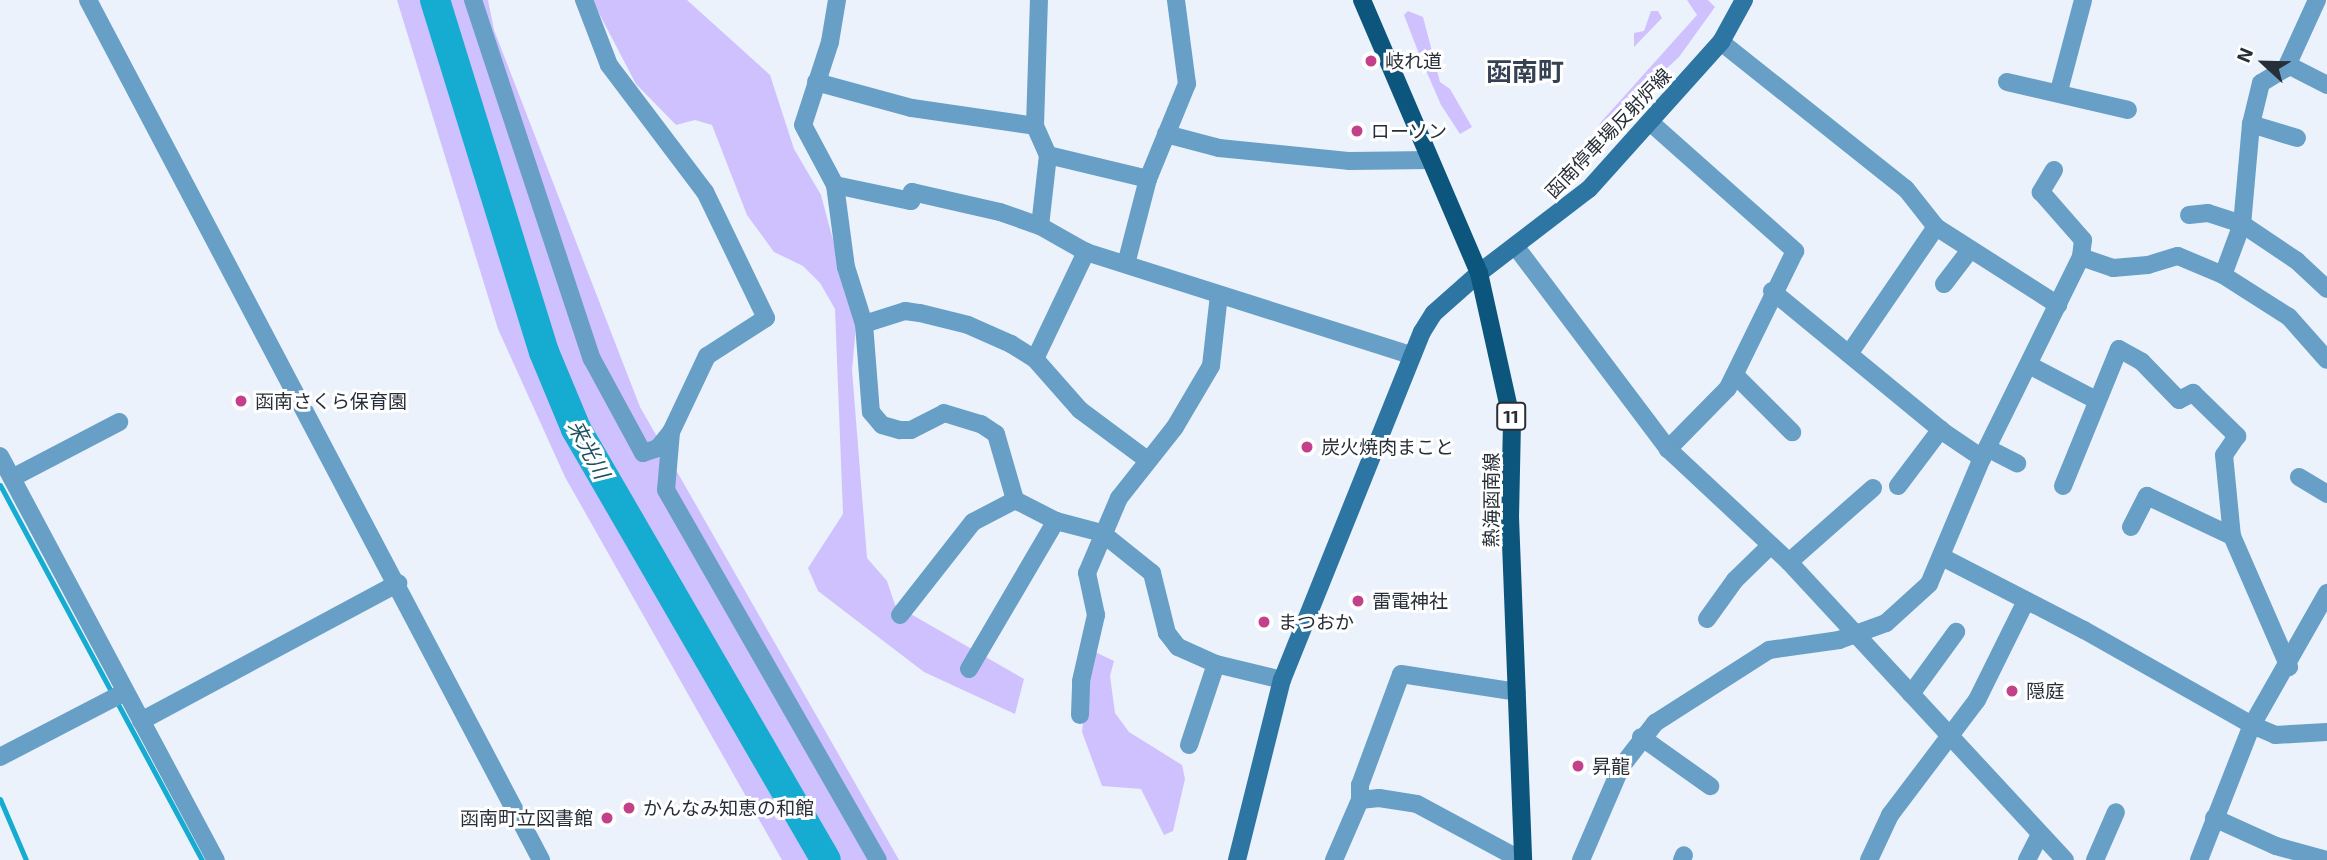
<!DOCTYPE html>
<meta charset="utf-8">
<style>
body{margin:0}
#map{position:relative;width:2327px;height:860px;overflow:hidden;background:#ebf2fb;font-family:"Exo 2","Noto Sans JP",sans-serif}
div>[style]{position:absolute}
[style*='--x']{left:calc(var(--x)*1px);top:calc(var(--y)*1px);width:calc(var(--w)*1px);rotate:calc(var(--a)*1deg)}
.green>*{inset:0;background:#cfc1fe}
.stream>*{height:5px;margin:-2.5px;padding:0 2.5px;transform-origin:2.5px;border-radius:2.5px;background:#16abd0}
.river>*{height:30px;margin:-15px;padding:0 15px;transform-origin:15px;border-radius:15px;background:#16abd0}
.street>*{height:18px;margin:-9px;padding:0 9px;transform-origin:9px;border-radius:9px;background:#679fc6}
.secondary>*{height:18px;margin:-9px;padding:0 9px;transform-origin:9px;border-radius:9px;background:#2d75a2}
.primary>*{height:18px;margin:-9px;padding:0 9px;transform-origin:9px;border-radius:9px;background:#0c567e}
.dots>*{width:19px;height:19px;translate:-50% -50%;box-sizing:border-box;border:4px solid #fff;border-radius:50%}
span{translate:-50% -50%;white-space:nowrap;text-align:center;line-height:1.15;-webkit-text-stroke:6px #fff;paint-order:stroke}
.shield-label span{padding:2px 5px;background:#fff;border:2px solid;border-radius:5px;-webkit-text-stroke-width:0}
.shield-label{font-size:18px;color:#282e37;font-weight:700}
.poi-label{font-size:19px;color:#282e37}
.left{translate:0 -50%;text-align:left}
.right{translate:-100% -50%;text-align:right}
.street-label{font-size:19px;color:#282e37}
.water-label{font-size:21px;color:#1a5060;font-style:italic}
.district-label{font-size:26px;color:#354254;font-weight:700}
.north{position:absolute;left:2229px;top:28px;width:70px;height:70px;-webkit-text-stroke:5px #fff;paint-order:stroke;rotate:292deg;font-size:19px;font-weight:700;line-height:28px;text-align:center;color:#282e37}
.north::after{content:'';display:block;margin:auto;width:24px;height:32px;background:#282e37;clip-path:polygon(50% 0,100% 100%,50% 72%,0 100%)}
</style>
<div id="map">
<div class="green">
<i style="clip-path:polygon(397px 0,488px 0,494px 30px,640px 407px,899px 860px,782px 860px,565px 477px,498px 329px)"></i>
<i style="clip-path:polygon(592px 0,687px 0,770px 75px,794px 149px,821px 195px,856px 326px,852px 370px,867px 558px,887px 581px,895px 605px,1024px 679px,1015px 714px,924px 672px,818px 591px,808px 568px,843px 514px,835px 309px,820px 283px,803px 266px,774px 252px,747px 215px,712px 125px,695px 120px,676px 125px,636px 84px)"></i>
<i style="clip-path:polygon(1687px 0,1708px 0,1715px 7px,1679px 57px,1638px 95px,1595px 144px,1593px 136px,1601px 122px,1697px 15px)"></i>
<i style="clip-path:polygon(1408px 11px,1423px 17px,1440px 82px,1450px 89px,1472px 127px,1460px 134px,1441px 105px,1421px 59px,1404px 15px)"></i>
<i style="clip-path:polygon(1651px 11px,1658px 11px,1662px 18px,1634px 47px,1634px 33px,1644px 31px)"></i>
<i style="clip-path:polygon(1091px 650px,1114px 661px,1110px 676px,1115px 713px,1129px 732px,1182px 765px,1185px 779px,1173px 831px,1164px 835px,1141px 789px,1102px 786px,1082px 732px)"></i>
</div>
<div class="stream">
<i style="--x:0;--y:485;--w:426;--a:61.7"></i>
<i style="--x:0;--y:799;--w:66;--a:66.9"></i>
</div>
<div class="river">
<i style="--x:435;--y:0;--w:368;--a:72.8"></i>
<i style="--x:544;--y:352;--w:83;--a:67.4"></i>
<i style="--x:576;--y:429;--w:498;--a:59.9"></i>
</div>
<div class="street">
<i style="--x:88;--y:0;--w:972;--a:62.22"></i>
<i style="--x:473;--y:0;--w:378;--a:71.7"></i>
<i style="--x:592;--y:359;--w:107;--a:61.5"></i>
<i style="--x:643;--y:453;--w:16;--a:-18"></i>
<i style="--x:658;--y:448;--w:21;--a:-51"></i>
<i style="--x:671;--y:432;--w:84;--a:-64.7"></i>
<i style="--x:707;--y:356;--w:70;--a:-32.8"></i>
<i style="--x:766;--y:318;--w:140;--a:-115.8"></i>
<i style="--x:705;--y:192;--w:159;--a:-127.1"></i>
<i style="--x:609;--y:65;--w:70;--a:-111"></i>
<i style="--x:837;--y:0;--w:43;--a:99.5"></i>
<i style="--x:830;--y:42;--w:87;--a:108"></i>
<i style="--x:803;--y:125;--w:68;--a:61.9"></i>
<i style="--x:835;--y:185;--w:83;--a:82.4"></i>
<i style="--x:846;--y:267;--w:60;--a:72.5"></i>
<i style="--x:864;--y:324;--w:88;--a:85.5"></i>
<i style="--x:871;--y:412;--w:17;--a:50"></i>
<i style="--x:882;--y:425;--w:19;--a:16"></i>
<i style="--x:900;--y:430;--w:11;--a:0"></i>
<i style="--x:911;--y:430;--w:37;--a:-27"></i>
<i style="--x:944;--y:413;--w:39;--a:17"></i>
<i style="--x:981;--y:424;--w:18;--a:34"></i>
<i style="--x:996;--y:434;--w:69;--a:73.9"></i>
<i style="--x:1015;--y:500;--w:46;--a:27.1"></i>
<i style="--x:1056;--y:521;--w:48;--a:14.6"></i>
<i style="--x:1102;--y:533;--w:64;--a:38.7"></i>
<i style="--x:1152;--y:573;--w:62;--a:76"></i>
<i style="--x:1167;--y:633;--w:18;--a:52"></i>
<i style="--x:1178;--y:647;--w:42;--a:24.1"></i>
<i style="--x:1216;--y:664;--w:68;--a:13.6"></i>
<i style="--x:2317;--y:0;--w:75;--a:114.5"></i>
<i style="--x:2286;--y:68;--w:29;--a:149"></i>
<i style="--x:2261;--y:83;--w:42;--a:103.7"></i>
<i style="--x:2251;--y:124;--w:100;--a:95.1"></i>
<i style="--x:2242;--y:224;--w:66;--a:33.9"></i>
<i style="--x:2297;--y:261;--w:41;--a:43"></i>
<i style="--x:1721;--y:42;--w:236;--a:38.5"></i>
<i style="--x:1906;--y:189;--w:48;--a:51.7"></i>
<i style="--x:1936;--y:227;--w:145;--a:32.6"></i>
<i style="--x:2288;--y:65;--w:44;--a:27.1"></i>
<i style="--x:816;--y:82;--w:99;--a:15.2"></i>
<i style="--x:912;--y:108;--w:124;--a:8.3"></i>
<i style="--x:1035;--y:126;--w:126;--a:-88.2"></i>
<i style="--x:2007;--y:82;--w:124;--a:13"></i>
<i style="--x:2059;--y:91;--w:94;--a:-75.2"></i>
<i style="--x:1651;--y:123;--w:193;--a:41.6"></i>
<i style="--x:1795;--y:251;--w:153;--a:116.1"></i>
<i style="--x:1728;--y:388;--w:86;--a:134.5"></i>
<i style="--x:2251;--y:124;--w:48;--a:16.9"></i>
<i style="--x:1035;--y:126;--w:32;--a:66"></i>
<i style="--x:1048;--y:155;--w:71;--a:96.4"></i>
<i style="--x:1166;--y:134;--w:55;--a:14.8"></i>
<i style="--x:1219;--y:148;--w:132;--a:5.7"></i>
<i style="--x:1350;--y:161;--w:80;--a:-0.7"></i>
<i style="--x:1048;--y:155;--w:103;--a:13.5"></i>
<i style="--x:2054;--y:170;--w:26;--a:121"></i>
<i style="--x:2041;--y:192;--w:64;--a:48.8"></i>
<i style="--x:2083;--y:240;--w:17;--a:97"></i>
<i style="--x:835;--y:185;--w:78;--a:11.9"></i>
<i style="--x:911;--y:201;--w:9;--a:-84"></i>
<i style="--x:912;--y:192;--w:90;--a:12.8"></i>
<i style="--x:1000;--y:212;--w:42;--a:19.3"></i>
<i style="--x:1040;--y:226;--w:53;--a:29.5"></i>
<i style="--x:1086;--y:252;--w:340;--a:17.6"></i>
<i style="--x:2189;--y:215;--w:19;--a:-6"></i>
<i style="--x:2208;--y:213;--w:36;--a:18"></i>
<i style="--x:2242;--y:224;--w:54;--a:110.4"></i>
<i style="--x:1516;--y:247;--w:253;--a:53"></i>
<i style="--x:1668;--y:449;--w:166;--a:43"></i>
<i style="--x:1789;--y:562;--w:406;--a:47.2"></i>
<i style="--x:1126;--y:264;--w:88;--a:-75.5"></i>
<i style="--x:1148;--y:179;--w:103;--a:-67.7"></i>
<i style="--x:1187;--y:84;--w:85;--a:-97.5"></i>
<i style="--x:1944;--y:284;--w:43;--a:-52.6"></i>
<i style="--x:1772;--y:291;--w:224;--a:39.4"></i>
<i style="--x:1945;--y:433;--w:45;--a:34"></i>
<i style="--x:864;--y:324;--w:43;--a:-17.6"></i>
<i style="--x:905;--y:311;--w:15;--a:8"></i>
<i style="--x:920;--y:313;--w:49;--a:14"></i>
<i style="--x:968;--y:325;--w:47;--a:23.8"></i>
<i style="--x:1011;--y:344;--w:28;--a:32"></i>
<i style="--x:1035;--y:359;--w:68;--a:48.6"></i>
<i style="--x:1080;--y:410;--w:82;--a:36.6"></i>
<i style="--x:1849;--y:354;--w:154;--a:-55.6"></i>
<i style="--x:1035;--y:359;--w:119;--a:-64.5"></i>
<i style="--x:2029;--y:365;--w:76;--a:27.6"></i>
<i style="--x:1735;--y:375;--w:81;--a:45"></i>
<i style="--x:671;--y:432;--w:58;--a:94.9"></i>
<i style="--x:666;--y:490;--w:426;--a:60.2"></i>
<i style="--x:1987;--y:448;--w:34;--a:27"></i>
<i style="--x:0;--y:456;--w:458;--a:61.9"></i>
<i style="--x:2299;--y:477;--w:33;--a:31"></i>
<i style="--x:12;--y:478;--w:121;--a:-27.6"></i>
<i style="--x:1898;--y:486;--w:71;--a:-53"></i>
<i style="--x:2063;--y:486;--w:148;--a:-67.8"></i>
<i style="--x:2119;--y:349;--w:26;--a:29"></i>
<i style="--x:2142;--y:362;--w:53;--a:45.8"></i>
<i style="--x:2179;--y:400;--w:16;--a:-27"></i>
<i style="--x:2193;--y:393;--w:62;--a:44.3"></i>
<i style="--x:2237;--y:436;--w:23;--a:124"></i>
<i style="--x:2224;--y:455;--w:81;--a:84.4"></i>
<i style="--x:2232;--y:536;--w:143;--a:66.5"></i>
<i style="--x:2131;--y:527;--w:35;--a:-63"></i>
<i style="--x:2147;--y:496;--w:94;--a:25.2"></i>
<i style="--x:1942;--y:557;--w:160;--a:27.2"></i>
<i style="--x:2084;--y:630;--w:193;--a:29.5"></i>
<i style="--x:2252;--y:725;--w:25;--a:23"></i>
<i style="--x:2275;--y:735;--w:52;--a:-3.3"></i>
<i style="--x:1789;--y:562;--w:112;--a:-41.4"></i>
<i style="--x:900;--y:615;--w:118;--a:-51.9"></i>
<i style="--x:973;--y:522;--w:47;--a:-27.6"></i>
<i style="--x:1707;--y:619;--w:48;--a:-54.3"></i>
<i style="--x:1735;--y:580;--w:50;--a:-44.2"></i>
<i style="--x:969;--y:669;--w:172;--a:-59.6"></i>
<i style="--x:1911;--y:694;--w:77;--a:-54"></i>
<i style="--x:1080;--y:715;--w:34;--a:-88"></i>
<i style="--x:1081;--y:681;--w:68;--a:-77.2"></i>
<i style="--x:1096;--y:615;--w:43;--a:-102.1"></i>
<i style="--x:1087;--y:573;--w:82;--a:-66.9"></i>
<i style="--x:1119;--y:498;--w:90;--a:-51.7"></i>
<i style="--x:1175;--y:427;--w:71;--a:-59.5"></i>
<i style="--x:1211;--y:366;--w:71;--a:-83.6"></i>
<i style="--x:141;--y:721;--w:292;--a:-28.2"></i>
<i style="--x:1641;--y:737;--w:85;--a:35.4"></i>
<i style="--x:1189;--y:745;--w:85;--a:-71.6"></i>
<i style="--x:0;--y:757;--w:141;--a:-27.5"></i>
<i style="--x:1360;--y:800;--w:15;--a:-90"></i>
<i style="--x:1360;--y:785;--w:118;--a:-69.7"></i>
<i style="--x:1401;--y:674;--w:117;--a:8.8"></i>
<i style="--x:2214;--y:818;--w:68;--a:24.3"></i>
<i style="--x:2276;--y:846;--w:53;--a:15.4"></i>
<i style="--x:1334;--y:860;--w:65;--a:-66.6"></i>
<i style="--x:1360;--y:800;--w:19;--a:-6"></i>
<i style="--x:1379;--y:798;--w:38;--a:9"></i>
<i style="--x:1417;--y:804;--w:118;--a:28.3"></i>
<i style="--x:1581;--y:860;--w:101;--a:-66.7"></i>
<i style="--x:1621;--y:767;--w:56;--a:-52.3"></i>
<i style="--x:1655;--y:723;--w:135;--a:-32.6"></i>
<i style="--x:1769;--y:650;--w:71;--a:-8.1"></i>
<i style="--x:1839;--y:640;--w:50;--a:-19.9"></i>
<i style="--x:1886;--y:623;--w:58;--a:-42.2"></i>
<i style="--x:1929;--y:584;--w:137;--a:-67.2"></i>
<i style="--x:1982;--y:458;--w:224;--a:-63.8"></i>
<i style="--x:2081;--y:257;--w:34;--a:19"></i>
<i style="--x:2113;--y:268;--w:35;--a:-5"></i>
<i style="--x:2148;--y:265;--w:31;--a:-17"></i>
<i style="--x:2178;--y:256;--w:49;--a:22.9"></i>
<i style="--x:2223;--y:275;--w:78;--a:32.5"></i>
<i style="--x:2289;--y:317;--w:57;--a:48.5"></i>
<i style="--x:1682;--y:860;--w:5;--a:-68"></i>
<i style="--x:1869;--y:860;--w:50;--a:-65"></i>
<i style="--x:1890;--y:815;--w:144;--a:-52.9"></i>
<i style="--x:1977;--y:700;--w:110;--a:-63.7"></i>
<i style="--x:2027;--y:860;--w:29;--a:-63"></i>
<i style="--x:2095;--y:860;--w:52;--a:-66.4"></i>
<i style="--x:2199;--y:860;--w:145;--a:-68.6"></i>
<i style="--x:2252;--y:725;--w:152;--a:-60.4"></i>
</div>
<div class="secondary">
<i style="--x:1237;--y:860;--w:186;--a:-76"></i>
<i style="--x:1282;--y:680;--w:375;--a:-68.1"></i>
<i style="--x:1422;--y:332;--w:22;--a:-58"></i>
<i style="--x:1434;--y:313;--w:60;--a:-41.6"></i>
<i style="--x:1479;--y:273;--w:138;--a:-37.4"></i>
<i style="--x:1589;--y:189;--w:198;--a:-48.1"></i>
<i style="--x:1721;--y:42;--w:48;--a:-61.3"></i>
</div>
<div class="primary">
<i style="--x:1362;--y:0;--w:297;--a:66.8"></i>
<i style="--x:1479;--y:273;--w:153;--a:77.5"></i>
<i style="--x:1512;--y:422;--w:95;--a:91.2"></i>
<i style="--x:1510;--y:517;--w:343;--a:87.8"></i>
</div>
<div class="dots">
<i style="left:1371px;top:61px;background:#c2418a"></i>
<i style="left:1357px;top:131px;background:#c2418a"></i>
<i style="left:241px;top:401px;background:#c2418a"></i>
<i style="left:1307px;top:447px;background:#c2418a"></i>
<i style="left:1358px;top:601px;background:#c2418a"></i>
<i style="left:1264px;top:622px;background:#c2418a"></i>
<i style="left:2012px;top:691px;background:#c2418a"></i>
<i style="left:1578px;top:766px;background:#c2418a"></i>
<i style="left:629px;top:808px;background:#c2418a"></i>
<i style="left:607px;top:818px;background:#c2418a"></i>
</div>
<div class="shield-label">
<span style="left:1511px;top:416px">11</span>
</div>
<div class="poi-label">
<span class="left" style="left:1385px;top:61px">岐れ道</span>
<span class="left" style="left:1371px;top:131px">ローソン</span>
<span class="left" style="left:255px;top:401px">函南さくら保育園</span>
<span class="left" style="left:1321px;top:447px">炭火焼肉まこと</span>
<span class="left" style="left:1372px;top:601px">雷電神社</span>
<span class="left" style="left:1278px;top:622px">まつおか</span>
<span class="left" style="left:2026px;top:691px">隠庭</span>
<span class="left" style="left:1592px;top:766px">昇龍</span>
<span class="left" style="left:643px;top:808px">かんなみ知恵の和館</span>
<span class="right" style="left:593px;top:818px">函南町立図書館</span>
</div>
<div class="street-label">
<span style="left:1608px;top:133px;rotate:-46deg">函南停車場反射炉線</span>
<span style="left:1491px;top:500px;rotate:-90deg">熱海函南線</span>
</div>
<div class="water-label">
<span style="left:589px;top:449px;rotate:62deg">来光川</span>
</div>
<div class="district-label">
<span style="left:1525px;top:71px">函南町</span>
</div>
<div class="north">N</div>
</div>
